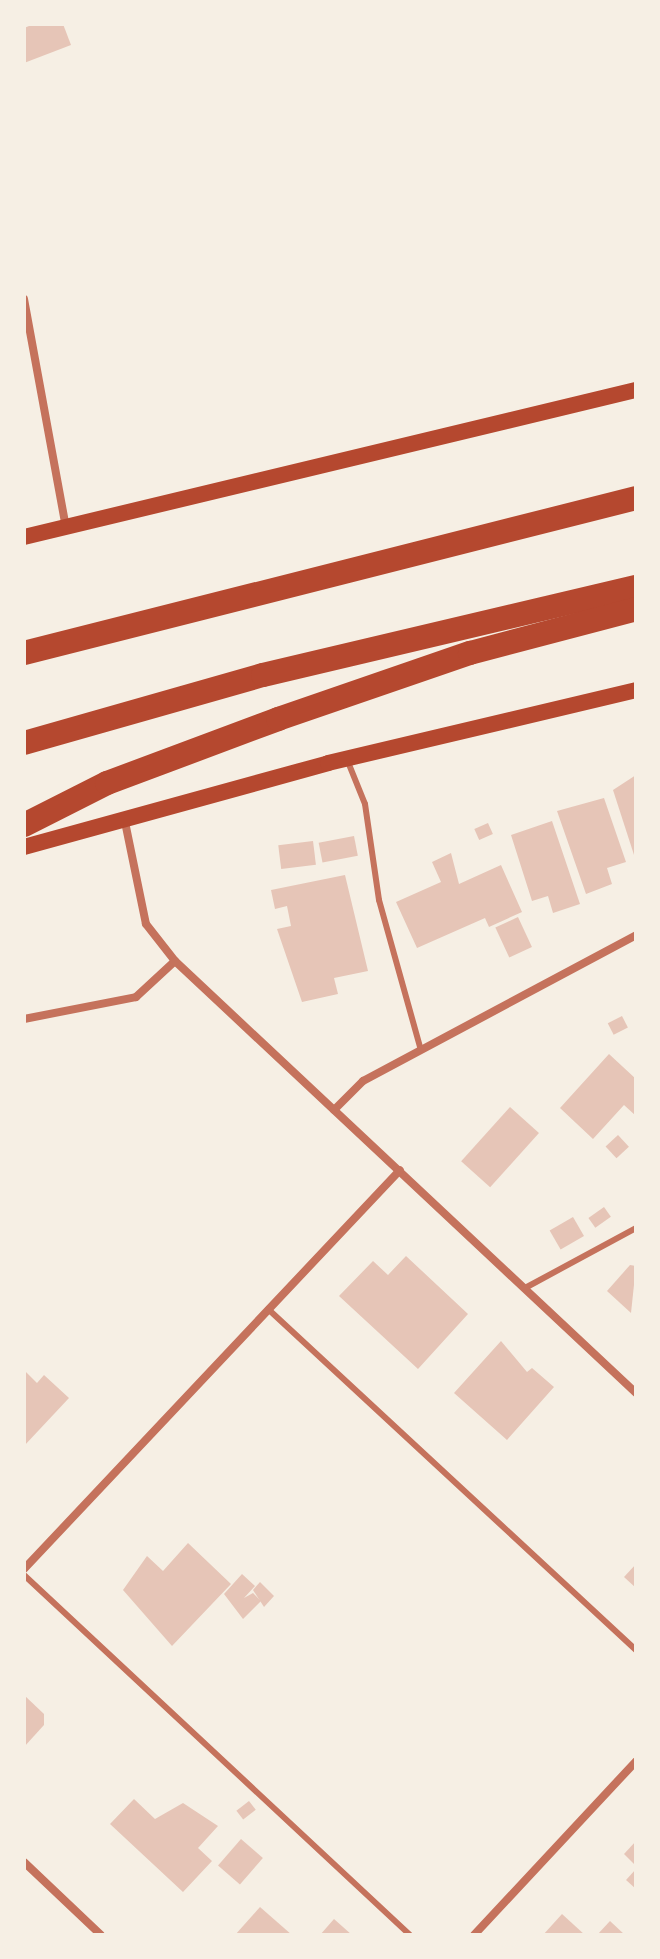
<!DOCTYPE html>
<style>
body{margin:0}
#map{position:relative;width:660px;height:1959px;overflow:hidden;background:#f6efe4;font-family:"IBM Plex Sans",sans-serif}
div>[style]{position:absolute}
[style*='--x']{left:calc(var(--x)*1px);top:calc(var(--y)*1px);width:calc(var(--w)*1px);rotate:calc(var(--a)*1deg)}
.building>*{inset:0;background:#e6c5b7;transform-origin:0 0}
.service>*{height:6px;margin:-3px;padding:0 3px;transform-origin:3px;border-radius:3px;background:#c5725c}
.minor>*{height:8px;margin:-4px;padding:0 4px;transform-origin:4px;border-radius:4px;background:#c5725c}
.secondary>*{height:16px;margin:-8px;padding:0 8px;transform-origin:8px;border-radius:8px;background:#b5482f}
.motorway>*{height:24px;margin:-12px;padding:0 12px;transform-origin:12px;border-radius:12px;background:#b5482f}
span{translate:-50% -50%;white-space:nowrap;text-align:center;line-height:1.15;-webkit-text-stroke:6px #f6efe4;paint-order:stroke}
.frame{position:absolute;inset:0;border:26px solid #f6efe4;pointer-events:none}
</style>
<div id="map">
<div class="building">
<i style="clip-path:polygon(34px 24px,63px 24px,71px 45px,24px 63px,24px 28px)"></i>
<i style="clip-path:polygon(636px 775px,636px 858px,635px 858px,613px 790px)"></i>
<i style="clip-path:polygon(604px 798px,626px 862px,607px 868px,612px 884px,586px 894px,557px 811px)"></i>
<i style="clip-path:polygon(552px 821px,580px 904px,553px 913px,548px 896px,532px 901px,511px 835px)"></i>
<i style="left:488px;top:823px;width:12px;height:15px;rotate:66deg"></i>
<i style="left:354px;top:836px;width:20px;height:36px;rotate:79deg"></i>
<i style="left:313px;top:841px;width:24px;height:35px;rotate:83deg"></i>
<i style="clip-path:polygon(451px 853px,459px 884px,501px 865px,522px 912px,489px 927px,485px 918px,417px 948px,396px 902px,441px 882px,432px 862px)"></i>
<i style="clip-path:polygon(345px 875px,368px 971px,334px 978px,338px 994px,302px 1002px,277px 929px,291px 926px,287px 906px,275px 909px,271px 890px)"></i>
<i style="left:518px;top:917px;width:33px;height:25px;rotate:65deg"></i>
<i style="left:622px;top:1016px;width:13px;height:16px;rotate:63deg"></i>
<i style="clip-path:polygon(609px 1054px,636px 1079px,636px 1116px,624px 1105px,593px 1139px,560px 1108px)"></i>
<i style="left:510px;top:1107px;width:39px;height:73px;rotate:42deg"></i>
<i style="left:618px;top:1135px;width:16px;height:17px;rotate:47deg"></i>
<i style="left:604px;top:1207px;width:12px;height:19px;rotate:55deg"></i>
<i style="left:573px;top:1217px;width:22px;height:27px;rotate:60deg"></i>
<i style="clip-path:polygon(406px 1256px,468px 1314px,418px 1369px,339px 1296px,373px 1261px,388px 1275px)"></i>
<i style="clip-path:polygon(630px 1265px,636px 1266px,631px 1313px,607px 1291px)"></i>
<i style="clip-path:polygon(501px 1341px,527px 1372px,532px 1368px,554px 1387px,507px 1440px,454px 1393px)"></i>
<i style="clip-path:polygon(24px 1370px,37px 1383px,44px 1375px,69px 1398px,24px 1446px)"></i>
<i style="clip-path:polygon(188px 1543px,231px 1584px,172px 1646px,123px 1590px,147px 1556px,163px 1571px)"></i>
<i style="clip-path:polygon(636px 1564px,636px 1588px,624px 1577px)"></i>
<i style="clip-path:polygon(242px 1574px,255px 1586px,244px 1598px,253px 1593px,261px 1601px,243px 1619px,224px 1594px)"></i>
<i style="clip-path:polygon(260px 1582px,274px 1596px,264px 1607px,253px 1590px)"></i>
<i style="clip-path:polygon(24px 1695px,44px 1714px,44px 1725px,24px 1747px)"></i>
<i style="clip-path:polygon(134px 1799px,155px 1819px,183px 1803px,218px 1826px,198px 1848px,212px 1861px,183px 1892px,110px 1824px)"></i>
<i style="left:249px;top:1801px;width:11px;height:16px;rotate:52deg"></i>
<i style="left:241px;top:1839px;width:29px;height:35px;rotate:41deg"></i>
<i style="clip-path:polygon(636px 1841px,636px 1866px,624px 1854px)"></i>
<i style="clip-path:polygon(636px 1869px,636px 1889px,626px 1880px)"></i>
<i style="clip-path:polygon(260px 1907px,292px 1935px,235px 1935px)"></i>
<i style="clip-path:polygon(562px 1914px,585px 1935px,543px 1935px)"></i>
<i style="clip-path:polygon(334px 1919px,352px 1935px,320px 1935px)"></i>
<i style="clip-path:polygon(610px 1921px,625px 1935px,597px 1935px)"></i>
</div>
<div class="service">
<i style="--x:348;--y:762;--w:45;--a:68"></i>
<i style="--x:365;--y:804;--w:97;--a:81.7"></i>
<i style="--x:379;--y:900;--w:156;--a:74.4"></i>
<i style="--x:525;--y:1288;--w:126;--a:-28.4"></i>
<i style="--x:268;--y:1309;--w:502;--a:42.82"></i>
<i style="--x:24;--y:1575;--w:528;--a:43"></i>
</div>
<div class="minor">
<i style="--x:24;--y:299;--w:232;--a:79.6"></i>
<i style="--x:124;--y:817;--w:109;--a:78.4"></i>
<i style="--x:146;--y:924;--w:47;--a:51.9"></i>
<i style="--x:175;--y:961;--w:632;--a:43.14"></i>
<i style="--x:24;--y:1019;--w:114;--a:-11.1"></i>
<i style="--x:136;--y:997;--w:53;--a:-42.7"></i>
<i style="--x:334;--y:1110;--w:41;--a:-45"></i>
<i style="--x:363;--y:1081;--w:310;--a:-28.1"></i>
<i style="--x:24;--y:1569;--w:548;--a:-46.7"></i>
<i style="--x:24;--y:1862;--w:106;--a:43.5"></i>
<i style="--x:474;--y:1935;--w:238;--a:-47"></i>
</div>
<div class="secondary">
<i style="--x:24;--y:537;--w:629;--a:-13.51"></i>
<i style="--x:24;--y:847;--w:315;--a:-15.4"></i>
<i style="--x:328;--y:763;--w:317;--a:-13.3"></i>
</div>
<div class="motorway">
<i style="--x:24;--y:653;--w:631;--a:-14.21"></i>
<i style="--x:24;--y:743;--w:248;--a:-15.9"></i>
<i style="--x:263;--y:675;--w:383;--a:-13.3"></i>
<i style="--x:24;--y:825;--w:93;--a:-26.8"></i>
<i style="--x:107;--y:783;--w:183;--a:-20.5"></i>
<i style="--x:278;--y:719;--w:203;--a:-19"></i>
<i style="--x:470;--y:653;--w:172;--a:-14.8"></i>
</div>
<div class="frame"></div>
</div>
